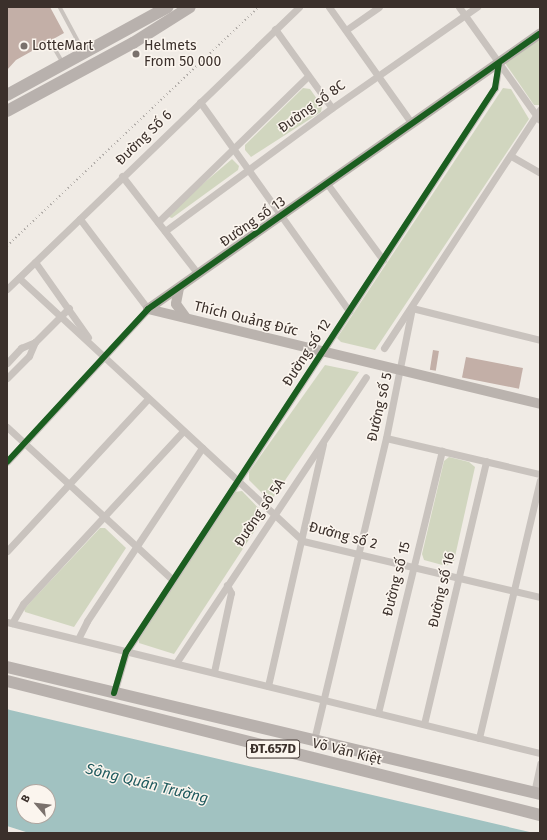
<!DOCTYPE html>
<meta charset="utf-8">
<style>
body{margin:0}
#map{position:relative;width:547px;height:840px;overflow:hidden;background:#f0ebe5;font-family:"Fira Sans",sans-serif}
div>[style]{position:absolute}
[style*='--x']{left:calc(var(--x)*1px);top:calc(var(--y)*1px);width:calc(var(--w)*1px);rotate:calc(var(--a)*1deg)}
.green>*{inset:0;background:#d1d6bf}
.water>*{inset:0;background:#a1c2c1}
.building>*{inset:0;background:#c3afa7;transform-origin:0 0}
.lane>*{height:3.5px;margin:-1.75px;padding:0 1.75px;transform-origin:1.75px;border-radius:1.75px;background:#c9c3be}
.street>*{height:7px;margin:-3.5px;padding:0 3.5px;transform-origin:3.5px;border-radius:3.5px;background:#c9c3be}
.secondary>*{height:10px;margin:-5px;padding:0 5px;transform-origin:5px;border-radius:5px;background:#bab3ae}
.primary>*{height:12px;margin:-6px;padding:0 6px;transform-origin:6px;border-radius:6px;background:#b8b1ad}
.rail>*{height:2px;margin-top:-1px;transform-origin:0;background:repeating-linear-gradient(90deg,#b1aca8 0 1px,transparent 0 4px)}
.cycleway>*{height:6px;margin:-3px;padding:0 3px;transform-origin:3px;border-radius:3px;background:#1b5e20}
.dots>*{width:11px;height:11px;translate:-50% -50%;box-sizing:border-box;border:2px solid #fbf5ee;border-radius:50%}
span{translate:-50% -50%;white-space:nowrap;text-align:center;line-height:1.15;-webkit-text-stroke:3px #fbf5ee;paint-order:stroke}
.shield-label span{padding:1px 3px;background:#fbf5ee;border:1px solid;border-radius:3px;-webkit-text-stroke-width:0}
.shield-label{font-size:13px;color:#3b302b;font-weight:700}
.poi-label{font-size:14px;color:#3b302b}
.left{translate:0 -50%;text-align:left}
.street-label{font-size:14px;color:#3b302b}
.water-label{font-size:15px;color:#1f5a5e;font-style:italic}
.frame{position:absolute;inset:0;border:8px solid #3b302b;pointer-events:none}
.north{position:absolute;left:16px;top:784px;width:40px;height:40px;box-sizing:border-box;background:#fbf5ee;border:1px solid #aea6a0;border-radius:50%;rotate:298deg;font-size:11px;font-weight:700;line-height:16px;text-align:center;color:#3b302b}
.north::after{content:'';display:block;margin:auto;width:14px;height:18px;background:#7a716c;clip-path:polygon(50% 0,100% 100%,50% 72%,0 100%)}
</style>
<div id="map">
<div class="green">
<i style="clip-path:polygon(540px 37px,540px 104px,539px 105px,534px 105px,505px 63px)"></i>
<i style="clip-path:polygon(303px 88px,310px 89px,322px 106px,321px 112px,251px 157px,245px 150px,245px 145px)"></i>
<i style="clip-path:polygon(503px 88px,511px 89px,529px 119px,375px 350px,341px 342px,337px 338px)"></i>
<i style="clip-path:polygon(232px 159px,239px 166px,238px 170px,172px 218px,169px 217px,171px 211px)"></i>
<i style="clip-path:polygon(325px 365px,359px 372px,273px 498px,268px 499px,249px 480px,249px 472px)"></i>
<i style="clip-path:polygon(449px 457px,469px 462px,475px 467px,454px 561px,446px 566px,424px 560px,422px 554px,444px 461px)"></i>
<i style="clip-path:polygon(242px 491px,265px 515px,174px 654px,139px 643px,139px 636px,234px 492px)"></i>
<i style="clip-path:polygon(100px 528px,105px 528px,126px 548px,74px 627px,25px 612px,24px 609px)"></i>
</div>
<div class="water">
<i style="clip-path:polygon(evenodd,7px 709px,10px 710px,534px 833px,29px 833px,7px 826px,7px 709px,24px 792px,48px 792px,48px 816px,24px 816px,24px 792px)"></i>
</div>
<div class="building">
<i style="clip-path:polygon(7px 7px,50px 7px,64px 33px,16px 60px,7px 70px)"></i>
<i style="left:433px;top:350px;width:6px;height:20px;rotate:9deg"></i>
<i style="left:466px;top:357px;width:58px;height:21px;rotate:11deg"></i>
</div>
<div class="lane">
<i style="--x:60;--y:7;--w:49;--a:61.9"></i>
<i style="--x:54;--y:47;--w:16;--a:60"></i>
</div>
<div class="street">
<i style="--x:329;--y:7;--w:143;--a:54.6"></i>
<i style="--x:459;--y:7;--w:138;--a:54.5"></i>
<i style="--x:275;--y:29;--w:97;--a:54.2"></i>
<i style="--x:346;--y:30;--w:40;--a:-34.9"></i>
<i style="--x:200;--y:102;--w:257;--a:54.5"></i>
<i style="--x:511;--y:156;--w:34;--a:30"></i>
<i style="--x:122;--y:176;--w:124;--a:52.2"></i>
<i style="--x:328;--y:185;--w:93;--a:53.7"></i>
<i style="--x:158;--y:222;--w:209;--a:-44.2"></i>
<i style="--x:165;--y:231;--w:207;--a:-36.4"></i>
<i style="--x:332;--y:108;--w:177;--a:-34.9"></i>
<i style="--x:35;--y:262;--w:92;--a:54.8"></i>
<i style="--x:19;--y:278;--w:387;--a:42.8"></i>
<i style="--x:303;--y:541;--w:244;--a:13.3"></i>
<i style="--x:7;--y:289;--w:406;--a:-44"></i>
<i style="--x:412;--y:308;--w:132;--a:14"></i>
<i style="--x:384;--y:348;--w:285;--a:-56.8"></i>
<i style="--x:7;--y:363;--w:21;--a:-47"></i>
<i style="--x:21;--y:348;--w:15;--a:-23"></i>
<i style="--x:7;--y:378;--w:31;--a:-45"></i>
<i style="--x:29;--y:356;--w:15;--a:-67"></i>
<i style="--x:35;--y:342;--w:48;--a:-45"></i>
<i style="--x:7;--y:427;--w:224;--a:42.7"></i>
<i style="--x:386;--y:438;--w:158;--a:13.2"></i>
<i style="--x:7;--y:462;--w:208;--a:-47.3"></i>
<i style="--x:148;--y:309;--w:113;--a:-127.1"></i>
<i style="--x:7;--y:551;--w:207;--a:-47.2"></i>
<i style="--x:7;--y:622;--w:549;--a:13.81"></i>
<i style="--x:12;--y:623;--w:22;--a:-60"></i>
<i style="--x:23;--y:604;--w:236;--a:-47.2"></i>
<i style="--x:78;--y:639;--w:20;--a:-63"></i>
<i style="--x:87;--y:621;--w:208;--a:-56.4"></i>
<i style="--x:176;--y:663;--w:343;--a:-56.4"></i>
<i style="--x:214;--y:672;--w:81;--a:-77.9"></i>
<i style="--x:231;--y:593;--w:9;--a:-117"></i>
<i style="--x:268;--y:686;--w:248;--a:-77.2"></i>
<i style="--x:114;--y:693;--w:43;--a:-73.7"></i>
<i style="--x:126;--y:652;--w:674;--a:-56.81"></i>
<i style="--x:495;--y:88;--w:24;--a:-81"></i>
<i style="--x:378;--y:713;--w:270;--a:-76.3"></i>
<i style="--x:424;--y:724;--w:270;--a:-76.7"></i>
<i style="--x:479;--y:738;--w:265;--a:-76.7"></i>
<i style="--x:314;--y:740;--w:310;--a:-76.6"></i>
<i style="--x:386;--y:438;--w:133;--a:-78.7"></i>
<i style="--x:534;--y:793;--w:30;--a:-78"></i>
</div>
<div class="secondary">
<i style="--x:179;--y:288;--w:16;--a:101"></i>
<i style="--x:176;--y:304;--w:17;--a:54"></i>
<i style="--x:148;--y:309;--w:479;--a:-35.1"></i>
<i style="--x:148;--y:309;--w:403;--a:13.6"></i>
</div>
<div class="primary">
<i style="--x:7;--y:95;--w:183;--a:-28.7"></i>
<i style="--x:7;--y:111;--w:143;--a:-28.4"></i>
<i style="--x:133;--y:43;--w:67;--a:-32.3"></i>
<i style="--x:7;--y:667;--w:548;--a:13.4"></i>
<i style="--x:7;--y:681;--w:550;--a:14.11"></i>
</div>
<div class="rail">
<i style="--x:7;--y:246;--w:347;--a:-43.5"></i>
</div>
<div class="cycleway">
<i style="--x:7;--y:462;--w:208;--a:-47.3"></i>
<i style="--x:148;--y:309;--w:479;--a:-35.1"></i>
<i style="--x:114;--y:693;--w:43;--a:-73.7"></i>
<i style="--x:126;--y:652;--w:674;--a:-56.81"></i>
<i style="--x:495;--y:88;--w:24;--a:-81"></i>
</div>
<div class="dots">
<i style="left:24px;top:46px;background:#7a716c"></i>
<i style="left:136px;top:54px;background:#7a716c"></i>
</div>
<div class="shield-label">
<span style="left:273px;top:749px">ĐT.657D</span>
</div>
<div class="poi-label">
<span class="left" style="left:32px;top:46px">LotteMart</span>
<span class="left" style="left:144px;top:54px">Helmets<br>From 50 000</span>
</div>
<div class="street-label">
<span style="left:312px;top:107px;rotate:-36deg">Đường số 8C</span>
<span style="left:144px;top:138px;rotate:-44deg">Đường Số 6</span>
<span style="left:253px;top:222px;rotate:-35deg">Đường số 13</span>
<span style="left:246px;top:319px;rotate:14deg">Thích Quảng Đức</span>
<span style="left:307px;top:353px;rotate:-57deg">Đường số 12</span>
<span style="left:380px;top:407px;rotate:-77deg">Đường số 5</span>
<span style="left:260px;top:513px;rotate:-56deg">Đường số 5A</span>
<span style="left:343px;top:536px;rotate:15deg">Đường số 2</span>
<span style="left:397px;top:579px;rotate:-76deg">Đường số 15</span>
<span style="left:442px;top:590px;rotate:-77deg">Đường số 16</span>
<span style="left:347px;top:752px;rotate:14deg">Võ Văn Kiệt</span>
</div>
<div class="water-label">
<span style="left:147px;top:784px;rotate:14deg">Sông Quán Trường</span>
</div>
<div class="frame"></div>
<div class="north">B</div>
</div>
